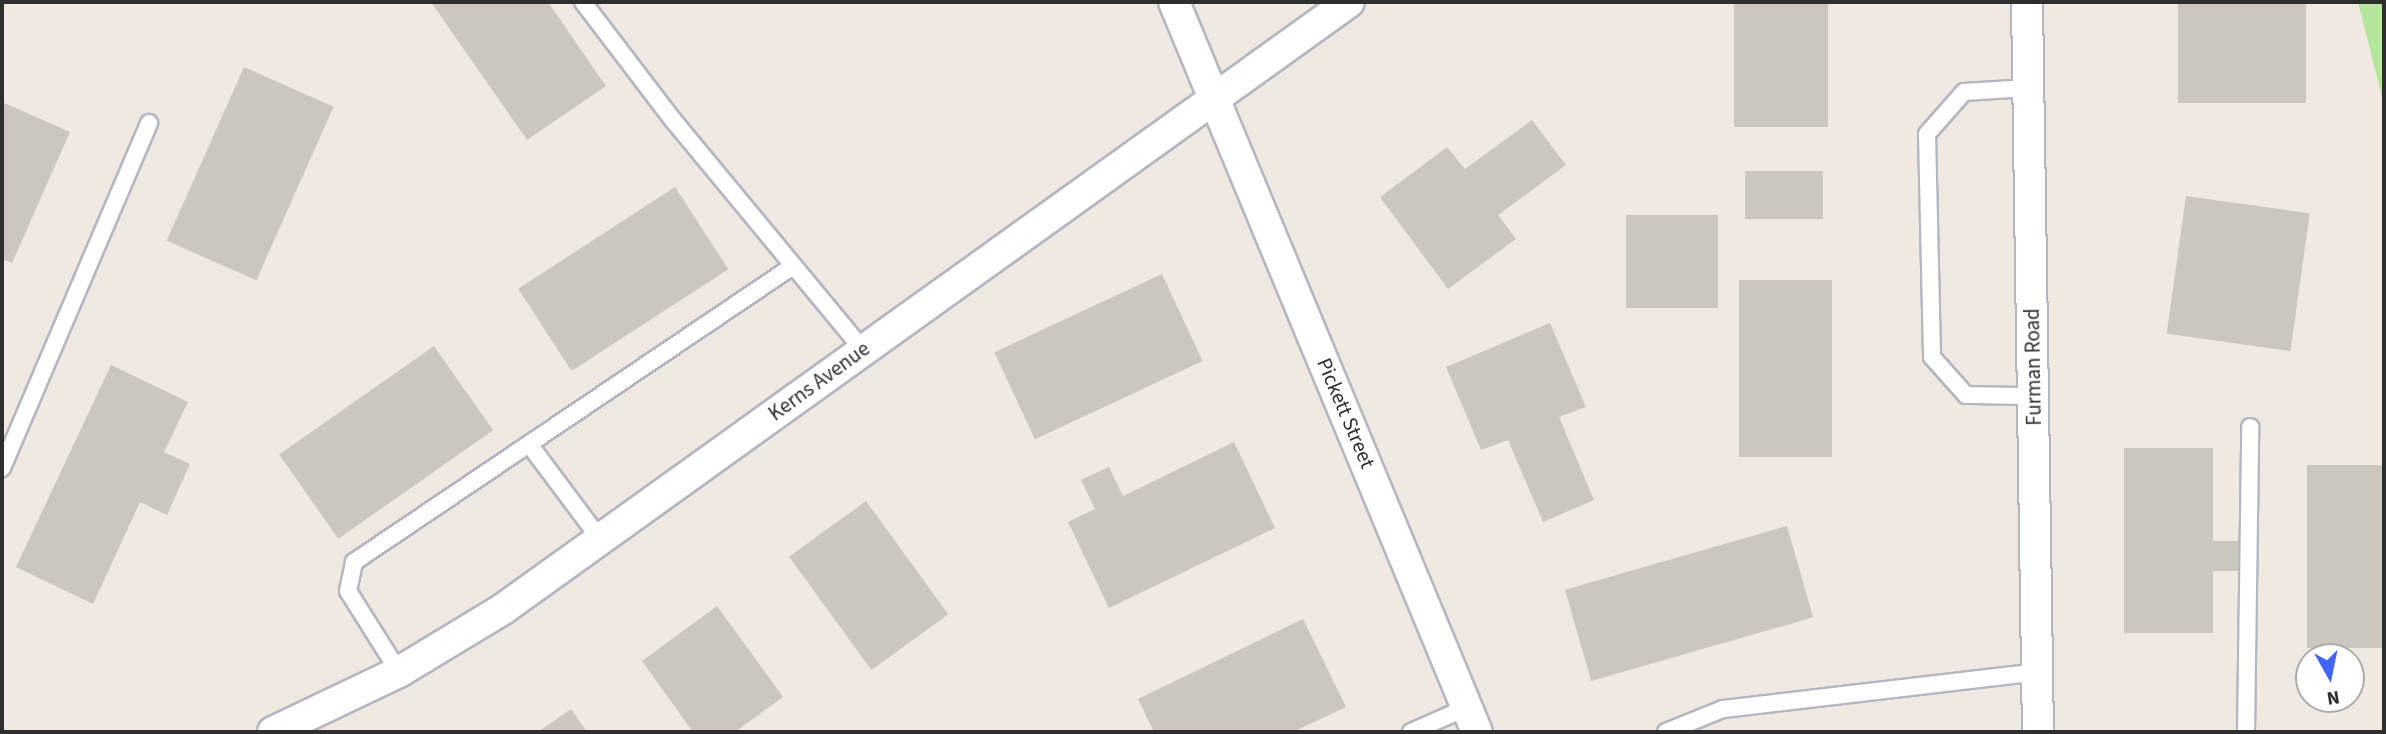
<!DOCTYPE html>
<style>
body{margin:0}
#map{position:relative;width:2386px;height:734px;overflow:hidden;background:#efe9e1;font-family:"Source Sans 3",sans-serif}
div>[style]{position:absolute}
[style*='--x']{left:calc(var(--x)*1px);top:calc(var(--y)*1px);width:calc(var(--w)*1px);rotate:calc(var(--a)*1deg)}
.green>*{inset:0;background:#b6e59e}
.building>*{inset:0;background:#cbc7bf;transform-origin:0 0}
.roads{filter:drop-shadow(2px 0 #b4b7c1) drop-shadow(-2px 0 #b4b7c1) drop-shadow(0 2px #b4b7c1) drop-shadow(0 -2px #b4b7c1)}
.lane>*{height:16px;margin:-8px;padding:0 8px;transform-origin:8px;border-radius:8px;background:#fff}
.street>*{height:30px;margin:-15px;padding:0 15px;transform-origin:15px;border-radius:15px;background:#fff}
span{translate:-50% -50%;white-space:nowrap;text-align:center;line-height:1.15;-webkit-text-stroke:6px #fff;paint-order:stroke}
.street-label{font-size:21px;color:#2e2e2e}
.frame{position:absolute;inset:0;border:4px solid #2e2e2e;pointer-events:none}
.north{position:absolute;left:2295px;top:643px;width:70px;height:70px;box-sizing:border-box;background:#fff;border:2px solid #ababab;border-radius:50%;rotate:171deg;font-size:19px;font-weight:700;line-height:28px;text-align:center;color:#2e2e2e}
.north::after{content:'';display:block;margin:auto;width:24px;height:32px;background:#4264fb;clip-path:polygon(50% 0,100% 100%,50% 72%,0 100%)}
</style>
<div id="map">
<div class="green">
<i style="clip-path:polygon(2358px 2px,2384px 2px,2384px 105px)"></i>
</div>
<div class="building">
<i style="clip-path:polygon(431px 2px,548px 2px,606px 86px,527px 140px)"></i>
<i style="left:1734px;top:2px;width:94px;height:125px"></i>
<i style="left:2178px;top:2px;width:128px;height:101px"></i>
<i style="left:244px;top:67px;width:98px;height:190px;rotate:24deg"></i>
<i style="clip-path:polygon(2px 102px,70px 132px,12px 263px,2px 259px)"></i>
<i style="clip-path:polygon(1532px 120px,1566px 165px,1498px 215px,1516px 239px,1448px 289px,1380px 197px,1447px 147px,1465px 169px)"></i>
<i style="left:1745px;top:171px;width:78px;height:48px"></i>
<i style="left:675px;top:187px;width:98px;height:187px;rotate:57deg"></i>
<i style="left:2186px;top:196px;width:125px;height:139px;rotate:8deg"></i>
<i style="left:1626px;top:215px;width:92px;height:93px"></i>
<i style="left:1162px;top:274px;width:96px;height:185px;rotate:65deg"></i>
<i style="left:1739px;top:280px;width:93px;height:177px"></i>
<i style="clip-path:polygon(1550px 323px,1586px 407px,1559px 417px,1594px 500px,1543px 522px,1508px 440px,1481px 450px,1446px 367px)"></i>
<i style="left:434px;top:346px;width:103px;height:189px;rotate:55deg"></i>
<i style="clip-path:polygon(111px 365px,188px 402px,164px 452px,190px 464px,167px 515px,140px 502px,93px 604px,16px 567px)"></i>
<i style="clip-path:polygon(1234px 442px,1275px 528px,1109px 608px,1068px 522px,1095px 509px,1081px 480px,1109px 467px,1123px 496px)"></i>
<i style="clip-path:polygon(2124px 448px,2213px 448px,2213px 541px,2243px 541px,2242px 571px,2213px 571px,2213px 633px,2124px 633px)"></i>
<i style="left:2384px;top:465px;width:183px;height:77px;rotate:90deg"></i>
<i style="left:866px;top:501px;width:140px;height:95px;rotate:54deg"></i>
<i style="left:1787px;top:526px;width:95px;height:231px;rotate:74deg"></i>
<i style="clip-path:polygon(717px 606px,783px 697px,735px 732px,693px 732px,642px 661px)"></i>
<i style="clip-path:polygon(1303px 619px,1346px 707px,1293px 732px,1154px 732px,1138px 699px)"></i>
<i style="clip-path:polygon(571px 709px,587px 732px,538px 732px)"></i>
</div>
<div class="roads">
<div class="lane">
<i style="--x:583;--y:2;--w:148;--a:52.7"></i>
<i style="--x:673;--y:120;--w:298;--a:50.4"></i>
<i style="--x:2028;--y:88;--w:64;--a:176.4"></i>
<i style="--x:1964;--y:92;--w:56;--a:131.4"></i>
<i style="--x:1927;--y:134;--w:223;--a:88.7"></i>
<i style="--x:1932;--y:357;--w:51;--a:48.2"></i>
<i style="--x:1966;--y:395;--w:67;--a:0.9"></i>
<i style="--x:529;--y:444;--w:119;--a:53.2"></i>
<i style="--x:2;--y:468;--w:375;--a:-66.9"></i>
<i style="--x:399;--y:672;--w:96;--a:-122.2"></i>
<i style="--x:348;--y:591;--w:30;--a:-78"></i>
<i style="--x:354;--y:562;--w:529;--a:-33.99"></i>
<i style="--x:1411;--y:732;--w:62;--a:-23.7"></i>
<i style="--x:1666;--y:732;--w:61;--a:-22"></i>
<i style="--x:1723;--y:709;--w:316;--a:-6.7"></i>
<i style="--x:2246;--y:732;--w:305;--a:-89.2"></i>
</div>
<div class="street">
<i style="--x:1174;--y:2;--w:790;--a:67.46"></i>
<i style="--x:2027;--y:2;--w:730;--a:89.14"></i>
<i style="--x:273;--y:732;--w:140;--a:-25.5"></i>
<i style="--x:399;--y:672;--w:122;--a:-31.2"></i>
<i style="--x:503;--y:609;--w:1041;--a:-35.66"></i>
</div>
</div>
<div class="street-label">
<span style="left:2033px;top:367px;rotate:-91deg">Furman Road</span>
<span style="left:819px;top:381px;rotate:-36deg">Kerns Avenue</span>
<span style="left:1346px;top:413px;rotate:67deg">Pickett Street</span>
</div>
<div class="frame"></div>
<div class="north">N</div>
</div>
